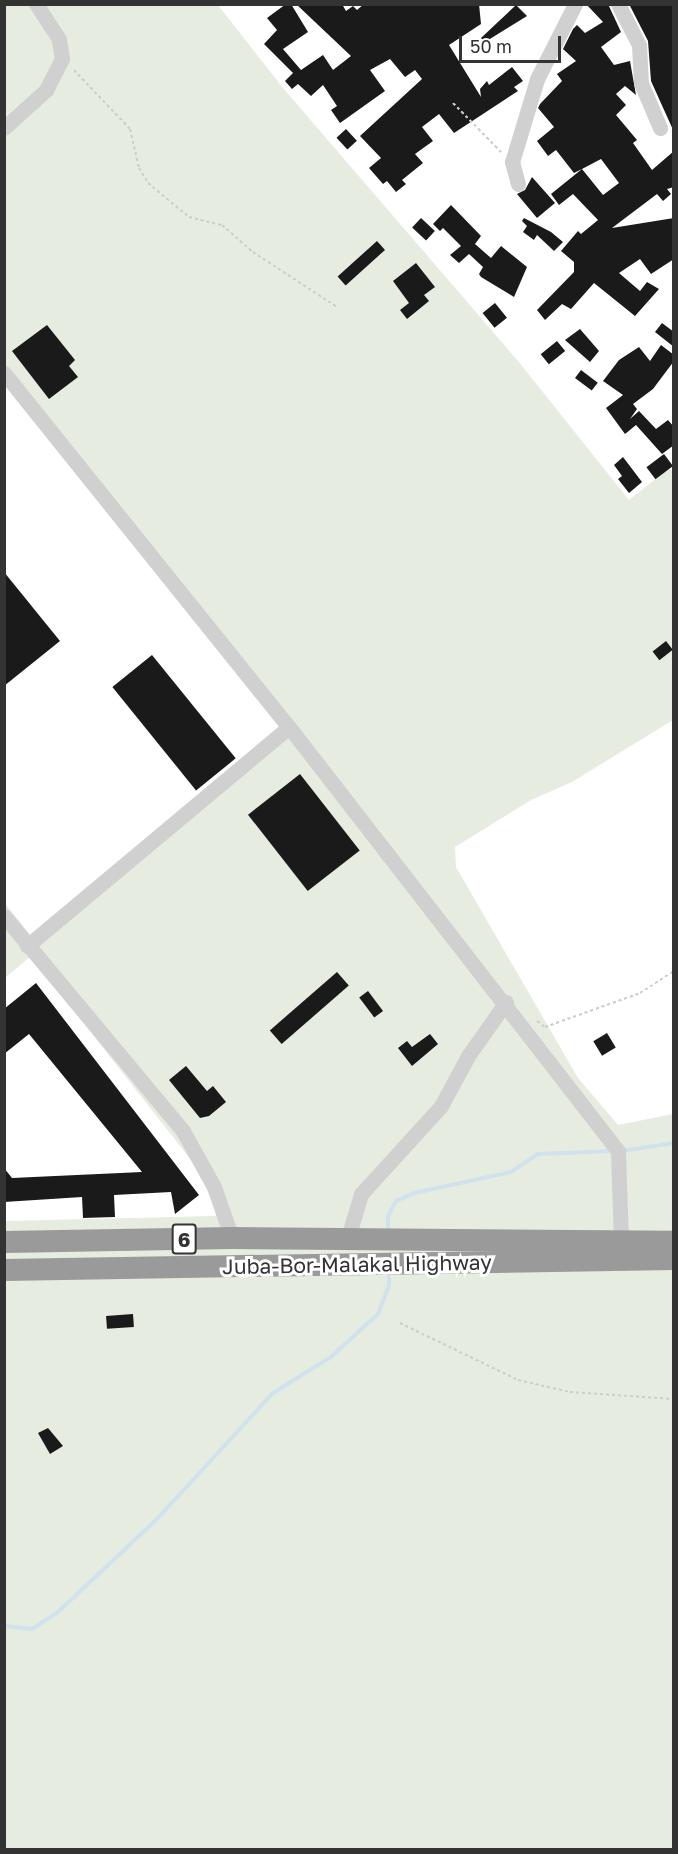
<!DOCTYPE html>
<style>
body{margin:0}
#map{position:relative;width:678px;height:1854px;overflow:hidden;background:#fff;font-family:"Golos Text",sans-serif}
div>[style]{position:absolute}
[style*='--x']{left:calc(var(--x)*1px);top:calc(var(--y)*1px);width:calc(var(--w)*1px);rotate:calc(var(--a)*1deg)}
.green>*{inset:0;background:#e6ecdf}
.stream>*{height:4px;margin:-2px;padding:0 2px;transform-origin:2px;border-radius:2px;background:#cfe2ee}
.building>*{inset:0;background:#1a1a1a;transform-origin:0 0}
.path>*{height:2px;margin-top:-1px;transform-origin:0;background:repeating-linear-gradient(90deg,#cdcdcd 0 3px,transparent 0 6px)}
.minor>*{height:15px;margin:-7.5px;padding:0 7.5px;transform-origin:7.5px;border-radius:7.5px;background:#d0d0d0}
.highway>*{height:22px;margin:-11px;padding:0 11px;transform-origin:11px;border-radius:11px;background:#9a9a9a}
span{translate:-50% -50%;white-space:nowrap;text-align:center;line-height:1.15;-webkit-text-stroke:6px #fff;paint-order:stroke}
.shield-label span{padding:2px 4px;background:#fff;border:2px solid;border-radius:4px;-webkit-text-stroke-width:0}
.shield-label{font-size:20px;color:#333;font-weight:700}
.street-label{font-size:21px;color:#333}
.frame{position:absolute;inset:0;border:6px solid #333;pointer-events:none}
.scale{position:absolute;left:459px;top:36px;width:102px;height:27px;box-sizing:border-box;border:3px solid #333;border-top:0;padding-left:8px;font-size:18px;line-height:21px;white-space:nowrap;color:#333;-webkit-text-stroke:4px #fff;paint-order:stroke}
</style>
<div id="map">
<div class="green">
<i style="clip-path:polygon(5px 5px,218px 5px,283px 88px,518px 361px,629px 500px,667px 470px,673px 470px,673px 720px,572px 782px,531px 800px,455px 847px,456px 867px,578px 1078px,618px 1125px,673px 1114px,673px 1849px,5px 1849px,5px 1221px,216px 1216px,213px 1188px,31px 956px,5px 978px,4px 902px,31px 936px,283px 728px,5px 384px)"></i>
</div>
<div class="stream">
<i style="--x:621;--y:1151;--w:54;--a:-8.6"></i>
<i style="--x:388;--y:1232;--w:16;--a:-90"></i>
<i style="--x:388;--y:1216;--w:17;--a:-62"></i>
<i style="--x:396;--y:1201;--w:20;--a:-24"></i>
<i style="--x:414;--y:1193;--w:99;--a:-12.2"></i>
<i style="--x:511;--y:1172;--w:32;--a:-34"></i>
<i style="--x:538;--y:1154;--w:75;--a:-2.3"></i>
<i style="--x:4;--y:1626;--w:28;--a:6"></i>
<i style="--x:32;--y:1629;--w:31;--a:-33"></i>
<i style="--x:58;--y:1612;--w:136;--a:-43.2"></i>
<i style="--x:157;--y:1519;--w:171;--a:-47.4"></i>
<i style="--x:273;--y:1393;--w:68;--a:-31.8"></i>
<i style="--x:331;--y:1357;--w:64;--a:-42.5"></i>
<i style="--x:378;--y:1314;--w:31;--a:-69"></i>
<i style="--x:389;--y:1285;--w:13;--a:-90"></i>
</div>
<div class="building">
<i style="clip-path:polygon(286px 4px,291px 4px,308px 32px,283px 49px,301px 70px,323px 55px,333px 70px,351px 56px,296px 4px,342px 4px,346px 11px,353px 6px,357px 10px,364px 4px,479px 4px,481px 24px,449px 45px,481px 97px,480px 89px,487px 81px,489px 85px,512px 67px,523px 81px,514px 87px,518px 91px,454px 133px,439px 114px,422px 127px,433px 141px,415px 154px,423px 163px,402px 180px,406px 184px,396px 192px,387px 181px,383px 184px,369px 168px,381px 158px,360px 136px,422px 79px,415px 70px,405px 77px,390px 59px,370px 70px,385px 91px,340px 123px,331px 110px,337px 106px,323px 85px,311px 96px,298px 84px,292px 89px,285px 81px,293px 73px,264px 44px,277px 30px,267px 18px)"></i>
<i style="clip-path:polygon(evenodd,586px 4px,608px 4px,621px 32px,601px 47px,614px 65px,630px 61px,636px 95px,625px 86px,616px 94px,626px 105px,616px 115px,637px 140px,633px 143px,652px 170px,674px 151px,674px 187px,667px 189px,671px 194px,663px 201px,657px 194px,612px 228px,674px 218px,674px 259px,651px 274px,640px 259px,619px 273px,640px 291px,647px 282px,659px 289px,635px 316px,594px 283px,571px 309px,562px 304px,545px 320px,537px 310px,574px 272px,574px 262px,561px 251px,578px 231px,581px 234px,598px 220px,573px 194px,559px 205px,551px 194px,582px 169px,574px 173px,556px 150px,548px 156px,537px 141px,554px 127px,538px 108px,540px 104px,562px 81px,557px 74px,576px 61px,563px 49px,573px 29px,577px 25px,585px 33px,603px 22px,586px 4px,601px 159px,619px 183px,603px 195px,582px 169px,601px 159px)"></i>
<i style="clip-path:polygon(629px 4px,674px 4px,674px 132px,651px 81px,648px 41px)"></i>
<i style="clip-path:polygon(516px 5px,527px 16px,485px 42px,481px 38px)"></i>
<i style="left:346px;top:129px;width:16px;height:13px;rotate:47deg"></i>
<i style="clip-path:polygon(532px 177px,555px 203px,537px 218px,517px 194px,525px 190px)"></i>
<i style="clip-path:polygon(451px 205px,481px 236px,475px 244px,491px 258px,501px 246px,527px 267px,514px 297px,481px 277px,479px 274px,483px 267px,469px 254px,459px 263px,450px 255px,461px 246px,443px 228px,440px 231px,433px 224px)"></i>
<i style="left:421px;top:218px;width:19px;height:13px;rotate:43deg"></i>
<i style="clip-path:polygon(524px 218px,551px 232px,563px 242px,554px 251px,537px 235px,534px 240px,523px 232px,527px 226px,522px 221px)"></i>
<i style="left:377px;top:241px;width:12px;height:53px;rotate:48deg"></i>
<i style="clip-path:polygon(416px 263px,435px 287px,424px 295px,429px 301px,407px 319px,400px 310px,409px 303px,393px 281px)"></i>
<i style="left:495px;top:303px;width:19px;height:16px;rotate:51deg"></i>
<i style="clip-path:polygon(662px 323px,674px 332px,674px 347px,655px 332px)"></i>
<i style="clip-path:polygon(47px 325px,75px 360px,69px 366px,78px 377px,49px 399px,12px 351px)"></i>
<i style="clip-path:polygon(580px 329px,599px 351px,590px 362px,565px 340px)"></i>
<i style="left:557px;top:341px;width:13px;height:21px;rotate:51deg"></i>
<i style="clip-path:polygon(661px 345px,674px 355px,674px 361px,653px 389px,633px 404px,637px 409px,630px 419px,639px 411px,656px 429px,668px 420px,674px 427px,674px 445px,662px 454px,636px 425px,625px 434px,606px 408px,623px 395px,603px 381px,619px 360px,639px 347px,650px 361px)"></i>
<i style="left:581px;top:370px;width:21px;height:10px;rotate:37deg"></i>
<i style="left:664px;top:454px;width:15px;height:22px;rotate:53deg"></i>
<i style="clip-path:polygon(623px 457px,642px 482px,629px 493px,618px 479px,622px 476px,614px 465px)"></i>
<i style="clip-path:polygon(4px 572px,60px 641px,4px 686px)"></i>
<i style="left:666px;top:641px;width:11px;height:17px;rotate:52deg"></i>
<i style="left:152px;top:655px;width:133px;height:51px;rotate:51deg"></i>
<i style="left:300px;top:774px;width:97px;height:66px;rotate:52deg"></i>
<i style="left:337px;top:972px;width:18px;height:89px;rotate:49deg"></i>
<i style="clip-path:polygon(36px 983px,199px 1195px,175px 1214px,171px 1192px,114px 1195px,115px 1217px,83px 1218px,82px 1197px,4px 1202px,4px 1168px,12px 1178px,142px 1172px,29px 1034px,4px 1054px,4px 1009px)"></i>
<i style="left:368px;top:991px;width:25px;height:11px;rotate:53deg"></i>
<i style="left:607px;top:1033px;width:17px;height:16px;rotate:59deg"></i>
<i style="clip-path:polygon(430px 1034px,438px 1044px,412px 1066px,398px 1048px,407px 1041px,412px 1047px)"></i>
<i style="clip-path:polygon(186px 1066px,207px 1091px,213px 1086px,226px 1102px,209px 1116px,200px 1118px,169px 1080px)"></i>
<i style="left:133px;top:1314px;width:13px;height:27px;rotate:86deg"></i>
<i style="clip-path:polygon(48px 1428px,63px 1446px,50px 1454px,38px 1433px)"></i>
</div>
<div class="path">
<i style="--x:74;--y:70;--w:81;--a:46.5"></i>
<i style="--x:130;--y:129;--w:40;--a:77"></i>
<i style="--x:139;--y:168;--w:17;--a:59"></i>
<i style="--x:148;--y:183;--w:53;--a:39.7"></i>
<i style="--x:189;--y:217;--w:34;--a:14"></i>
<i style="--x:222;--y:225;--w:41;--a:41.1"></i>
<i style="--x:253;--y:252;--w:100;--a:33.2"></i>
<i style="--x:453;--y:103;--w:69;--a:45.6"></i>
<i style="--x:537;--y:1021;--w:10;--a:37"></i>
<i style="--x:545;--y:1027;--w:101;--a:-19.7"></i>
<i style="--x:640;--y:993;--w:40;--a:-32.9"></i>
<i style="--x:400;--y:1323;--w:131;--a:25.8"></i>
<i style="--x:518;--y:1380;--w:53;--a:13"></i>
<i style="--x:570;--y:1392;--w:104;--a:3.9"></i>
</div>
<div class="minor">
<i style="--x:618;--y:4;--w:46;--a:62.9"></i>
<i style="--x:639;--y:45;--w:38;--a:87"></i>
<i style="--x:641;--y:83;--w:49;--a:67.1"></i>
<i style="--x:4;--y:128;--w:57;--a:-42.1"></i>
<i style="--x:46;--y:90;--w:35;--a:-63"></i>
<i style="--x:62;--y:59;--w:20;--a:-99"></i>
<i style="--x:59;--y:39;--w:42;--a:-123.3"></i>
<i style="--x:518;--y:184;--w:23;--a:-105"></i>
<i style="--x:512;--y:162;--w:87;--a:-73.2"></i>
<i style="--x:537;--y:79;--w:84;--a:-63.1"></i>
<i style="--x:4;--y:373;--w:454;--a:51.2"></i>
<i style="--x:289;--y:727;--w:537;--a:52.19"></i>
<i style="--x:618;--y:1151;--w:89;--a:88.1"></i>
<i style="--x:4;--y:916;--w:280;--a:50.2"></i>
<i style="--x:183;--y:1131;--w:64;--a:61"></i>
<i style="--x:214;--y:1187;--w:54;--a:70.6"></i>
<i style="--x:27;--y:946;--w:341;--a:-39.9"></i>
<i style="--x:347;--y:1241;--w:49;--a:-73.4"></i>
<i style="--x:361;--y:1194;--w:119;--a:-47.7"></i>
<i style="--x:441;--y:1106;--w:57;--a:-61.6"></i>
<i style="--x:468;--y:1056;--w:66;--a:-54.9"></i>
</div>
<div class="highway">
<i style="--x:4;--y:1242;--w:228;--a:-1"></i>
<i style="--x:232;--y:1238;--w:442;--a:0.5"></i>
<i style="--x:4;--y:1270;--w:670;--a:-0.94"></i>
</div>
<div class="shield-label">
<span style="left:184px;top:1239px">6</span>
</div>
<div class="street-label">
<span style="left:357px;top:1264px;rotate:-1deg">Juba-Bor-Malakal Highway</span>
</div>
<div class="frame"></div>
<div class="scale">50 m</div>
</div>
